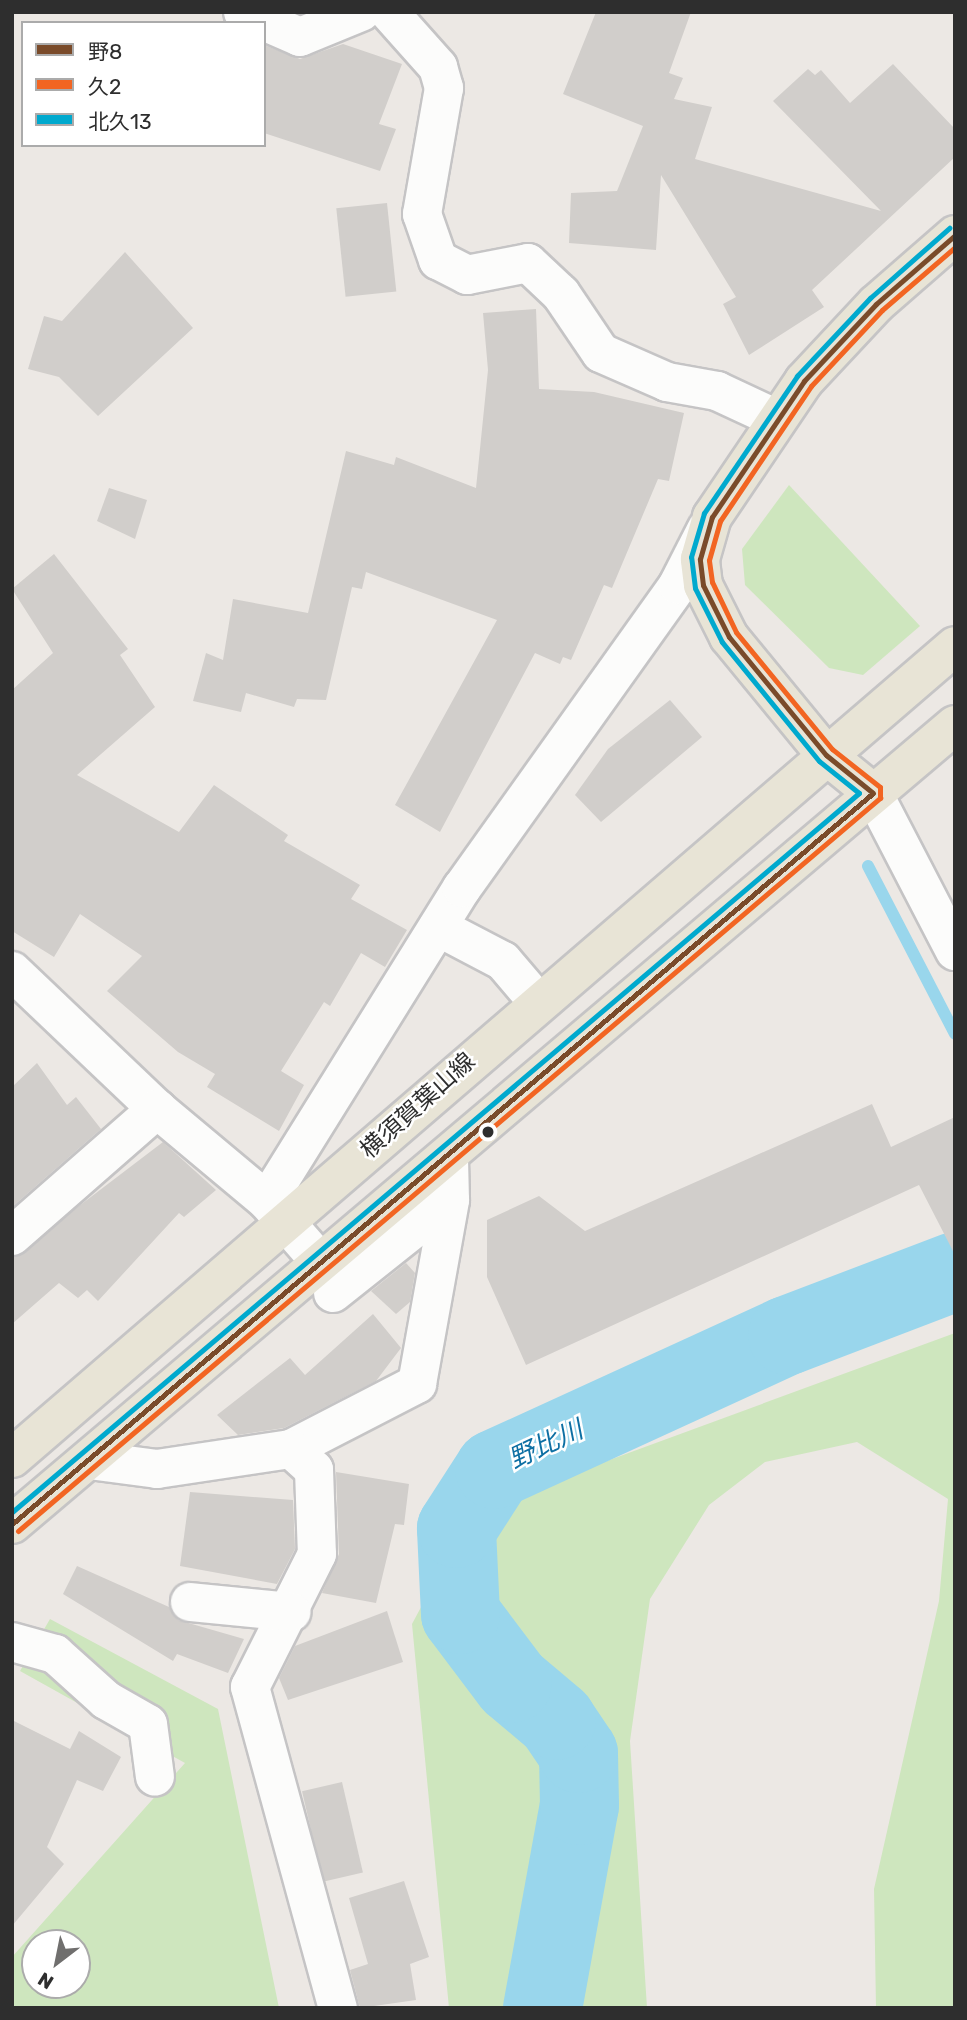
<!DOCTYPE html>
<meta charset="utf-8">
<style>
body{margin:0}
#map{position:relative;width:967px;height:2020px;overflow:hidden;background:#ece8e4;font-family:Rubik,"Noto Sans JP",sans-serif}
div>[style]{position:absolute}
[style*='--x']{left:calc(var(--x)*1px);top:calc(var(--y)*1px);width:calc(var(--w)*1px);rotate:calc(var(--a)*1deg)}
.green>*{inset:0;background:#cee6be}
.stream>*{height:12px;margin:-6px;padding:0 6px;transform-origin:6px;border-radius:6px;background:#99d6ec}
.river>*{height:79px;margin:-39.5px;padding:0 39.5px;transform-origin:39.5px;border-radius:39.5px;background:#99d6ec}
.building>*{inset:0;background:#d1cecb;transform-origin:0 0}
.roads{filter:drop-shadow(2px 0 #c5c4c5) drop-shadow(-2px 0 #c5c4c5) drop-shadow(0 2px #c5c4c5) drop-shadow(0 -2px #c5c4c5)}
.street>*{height:38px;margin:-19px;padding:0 19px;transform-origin:19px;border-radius:19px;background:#fcfcfb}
.primary>*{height:38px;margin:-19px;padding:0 19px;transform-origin:19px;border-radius:19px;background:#e8e4d6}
.bus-1>*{height:5px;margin:-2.5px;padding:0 2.5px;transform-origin:2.5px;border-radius:2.5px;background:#7a4b2a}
.bus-2>*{height:5px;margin:-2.5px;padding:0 2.5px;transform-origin:2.5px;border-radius:2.5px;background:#f26522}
.bus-3>*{height:5px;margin:-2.5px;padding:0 2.5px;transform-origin:2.5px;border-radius:2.5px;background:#00a9ce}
.dots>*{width:19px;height:19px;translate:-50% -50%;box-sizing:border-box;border:4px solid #fff;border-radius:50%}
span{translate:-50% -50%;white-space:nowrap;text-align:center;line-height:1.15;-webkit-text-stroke:5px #fff;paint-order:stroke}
.street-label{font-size:24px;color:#2e2e2e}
.water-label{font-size:26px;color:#0d6fa3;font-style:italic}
.frame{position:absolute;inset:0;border:14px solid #2e2e2e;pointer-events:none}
.legend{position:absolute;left:21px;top:21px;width:245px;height:126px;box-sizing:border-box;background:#fff;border:2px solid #ababab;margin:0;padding:9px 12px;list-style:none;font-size:21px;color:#2e2e2e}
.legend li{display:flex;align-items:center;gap:14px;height:35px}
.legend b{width:35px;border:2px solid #ababab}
.north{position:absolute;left:21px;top:1929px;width:70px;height:70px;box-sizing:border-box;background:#fff;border:2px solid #ababab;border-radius:50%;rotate:212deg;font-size:19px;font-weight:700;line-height:28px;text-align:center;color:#2e2e2e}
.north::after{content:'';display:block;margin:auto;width:24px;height:32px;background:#706f6e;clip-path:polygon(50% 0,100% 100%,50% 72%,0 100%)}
</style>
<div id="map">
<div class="green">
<i style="clip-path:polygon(789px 485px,920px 626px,863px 675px,829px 668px,745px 585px,742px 549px)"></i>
<i style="clip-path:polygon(955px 1333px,955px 2008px,876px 2008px,874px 1889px,939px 1601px,948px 1499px,857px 1442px,765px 1462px,709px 1505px,650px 1599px,630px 1741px,647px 2008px,449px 2008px,412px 1624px,473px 1510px)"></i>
<i style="clip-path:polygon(evenodd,50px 1619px,218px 1709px,279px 2008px,12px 2008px,12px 1957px,185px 1763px,20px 1671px,50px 1619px,35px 1943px,77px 1943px,77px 1985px,35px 1985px,35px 1943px)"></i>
</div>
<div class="stream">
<i style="--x:868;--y:866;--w:189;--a:62.6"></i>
</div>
<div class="river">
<i style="--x:542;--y:2008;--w:206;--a:-79.7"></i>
<i style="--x:579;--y:1805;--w:52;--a:-91.1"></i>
<i style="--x:578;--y:1753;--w:40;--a:-124"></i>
<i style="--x:556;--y:1720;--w:57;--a:-139.9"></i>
<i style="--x:512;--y:1683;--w:86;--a:-127"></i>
<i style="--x:460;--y:1614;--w:86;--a:-92.7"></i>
<i style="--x:456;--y:1528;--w:70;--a:-57.2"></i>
<i style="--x:494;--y:1469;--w:322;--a:-24.6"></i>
<i style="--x:787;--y:1335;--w:180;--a:-20.9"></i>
</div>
<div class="building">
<i style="clip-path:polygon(596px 12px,691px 12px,669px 73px,683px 78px,674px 99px,712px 107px,695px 159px,881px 211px,773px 101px,808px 69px,815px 75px,821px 70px,850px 103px,893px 64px,955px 129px,955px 157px,812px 290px,824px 307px,749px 355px,723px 304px,736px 297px,661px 175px,656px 250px,569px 243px,571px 193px,617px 191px,643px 126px,563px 94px)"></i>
<i style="clip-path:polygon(343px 44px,402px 64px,379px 124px,396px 129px,380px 171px,264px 133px,264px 45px,300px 59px)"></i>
<i style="left:387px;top:203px;width:89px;height:51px;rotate:84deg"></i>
<i style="clip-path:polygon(125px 252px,193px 328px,98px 416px,59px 377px,28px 369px,44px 316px,62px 321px)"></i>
<i style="clip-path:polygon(536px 309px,539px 389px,594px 392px,684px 413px,669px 481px,658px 479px,612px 588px,604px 585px,571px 660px,563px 657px,560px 664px,535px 653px,440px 832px,395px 805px,497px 620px,366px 572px,362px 589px,352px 587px,326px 700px,297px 699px,294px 707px,246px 693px,241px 712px,193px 701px,206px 653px,223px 660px,233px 599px,308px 613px,346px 451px,394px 465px,396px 457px,476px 488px,488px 370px,483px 313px)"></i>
<i style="clip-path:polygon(109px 488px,147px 500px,135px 539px,97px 521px)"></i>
<i style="clip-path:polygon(54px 554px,128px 649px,120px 655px,155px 707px,77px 775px,179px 832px,214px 785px,288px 835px,284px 841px,360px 885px,351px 899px,407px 930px,385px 967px,361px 953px,330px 1006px,324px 1002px,281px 1071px,304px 1085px,279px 1131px,207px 1087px,215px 1074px,178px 1052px,107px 991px,142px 956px,80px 914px,54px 957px,12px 931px,12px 690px,53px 653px,12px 589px)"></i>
<i style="clip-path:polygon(670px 700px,702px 737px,601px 822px,575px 795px,608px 749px)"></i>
<i style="clip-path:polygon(37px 1063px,67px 1105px,76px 1097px,101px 1129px,12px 1207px,12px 1087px)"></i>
<i style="clip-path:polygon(872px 1104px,891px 1147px,955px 1117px,955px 1255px,919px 1185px,526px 1365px,487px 1277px,487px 1220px,539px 1196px,585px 1231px)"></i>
<i style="clip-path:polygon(163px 1142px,216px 1190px,184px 1217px,179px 1213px,98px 1301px,87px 1290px,78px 1298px,59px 1283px,12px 1324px,12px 1257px)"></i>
<i style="clip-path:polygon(406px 1263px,415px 1273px,410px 1302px,396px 1314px,371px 1291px)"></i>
<i style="clip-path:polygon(373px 1314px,401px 1348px,376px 1381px,284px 1428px,238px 1435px,217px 1415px,290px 1358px,305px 1375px)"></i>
<i style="clip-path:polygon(336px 1472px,409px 1484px,404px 1525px,395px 1524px,376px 1603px,322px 1593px,339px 1554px)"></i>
<i style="clip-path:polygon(190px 1492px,293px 1500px,295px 1549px,277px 1584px,180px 1566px)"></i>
<i style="clip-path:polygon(77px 1566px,169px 1607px,178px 1620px,244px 1639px,228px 1673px,177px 1654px,173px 1661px,63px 1594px)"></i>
<i style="clip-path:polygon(387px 1611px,403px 1662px,288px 1700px,279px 1678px,295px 1646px)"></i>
<i style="clip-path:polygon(12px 1720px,70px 1749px,79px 1731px,121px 1757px,103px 1791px,77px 1780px,47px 1847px,64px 1864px,12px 1926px)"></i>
<i style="left:342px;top:1782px;width:93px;height:41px;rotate:77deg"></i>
<i style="clip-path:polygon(404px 1881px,429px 1957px,410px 1964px,416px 2000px,360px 2008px,350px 1970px,368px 1964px,349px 1898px)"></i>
</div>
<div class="roads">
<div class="street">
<i style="--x:243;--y:12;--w:62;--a:23.7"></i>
<i style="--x:300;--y:37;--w:66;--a:-22.3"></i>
<i style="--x:389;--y:12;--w:74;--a:48.3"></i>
<i style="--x:438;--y:67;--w:22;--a:74"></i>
<i style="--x:444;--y:88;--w:128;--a:99.9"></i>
<i style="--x:422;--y:214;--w:49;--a:70.8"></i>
<i style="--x:438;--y:260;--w:33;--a:27"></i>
<i style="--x:467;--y:275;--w:62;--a:-11.1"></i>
<i style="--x:528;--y:263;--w:45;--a:43.2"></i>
<i style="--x:561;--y:294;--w:71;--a:55.9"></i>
<i style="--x:601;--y:353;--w:72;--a:23.7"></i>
<i style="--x:667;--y:382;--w:51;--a:10.2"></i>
<i style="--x:717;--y:391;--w:66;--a:25"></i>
<i style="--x:873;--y:793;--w:178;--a:62.6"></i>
<i style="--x:438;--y:927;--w:73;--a:27.6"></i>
<i style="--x:503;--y:961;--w:52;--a:49.6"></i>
<i style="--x:12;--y:971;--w:200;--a:43.6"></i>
<i style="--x:157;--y:1109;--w:143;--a:39.9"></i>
<i style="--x:267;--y:1201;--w:86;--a:48.8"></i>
<i style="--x:267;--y:1201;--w:369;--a:-58.1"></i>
<i style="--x:462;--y:888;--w:372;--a:-54.5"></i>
<i style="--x:678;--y:585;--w:62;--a:-63"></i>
<i style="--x:12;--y:1236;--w:193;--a:-41.2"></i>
<i style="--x:333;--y:1293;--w:149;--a:-38.5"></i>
<i style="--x:291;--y:1449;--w:142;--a:-27.3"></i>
<i style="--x:417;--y:1384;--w:187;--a:-79.8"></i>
<i style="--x:450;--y:1200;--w:42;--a:-91.4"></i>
<i style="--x:89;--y:1460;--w:69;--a:7.5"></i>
<i style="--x:157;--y:1469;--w:135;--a:-8.5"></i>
<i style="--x:291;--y:1449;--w:31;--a:42"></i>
<i style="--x:314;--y:1470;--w:84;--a:88"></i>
<i style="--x:317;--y:1554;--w:149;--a:116.7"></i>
<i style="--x:250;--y:1687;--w:333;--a:74.7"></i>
<i style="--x:190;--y:1602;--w:102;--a:5.6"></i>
<i style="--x:12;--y:1642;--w:45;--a:15.6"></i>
<i style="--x:55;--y:1654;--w:69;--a:42"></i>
<i style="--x:106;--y:1700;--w:48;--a:29.7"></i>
<i style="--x:148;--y:1724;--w:53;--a:82.5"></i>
</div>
<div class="primary">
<i style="--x:873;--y:793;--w:60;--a:-141"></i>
<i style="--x:826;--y:755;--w:153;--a:-129.4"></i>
<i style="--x:729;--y:637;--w:58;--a:-116.6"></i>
<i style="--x:703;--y:585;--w:26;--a:-97"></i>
<i style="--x:700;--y:559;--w:44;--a:-74.1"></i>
<i style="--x:712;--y:517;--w:164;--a:-55.9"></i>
<i style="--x:804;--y:381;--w:105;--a:-46.9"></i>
<i style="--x:876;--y:304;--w:105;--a:-41.1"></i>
<i style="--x:12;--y:1458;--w:1244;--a:-40.73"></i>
<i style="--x:12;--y:1524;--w:1236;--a:-40.27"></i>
</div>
</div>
<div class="bus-1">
<i style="--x:12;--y:1524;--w:1129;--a:-40.33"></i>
<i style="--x:873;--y:793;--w:60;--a:-141"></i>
<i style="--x:826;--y:755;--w:153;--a:-129.4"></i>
<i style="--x:729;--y:637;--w:58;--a:-116.6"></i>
<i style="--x:703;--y:585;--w:26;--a:-97"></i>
<i style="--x:700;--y:559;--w:44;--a:-74.1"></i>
<i style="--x:712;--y:517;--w:164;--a:-55.9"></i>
<i style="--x:804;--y:381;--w:105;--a:-46.9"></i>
<i style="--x:876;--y:304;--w:105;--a:-41.1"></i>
</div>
<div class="bus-2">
<i style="--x:18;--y:1531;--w:1132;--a:-40.38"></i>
<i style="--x:880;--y:798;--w:11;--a:-90"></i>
<i style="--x:880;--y:787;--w:61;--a:-141.6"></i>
<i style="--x:832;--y:749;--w:151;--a:-129.4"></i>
<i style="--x:736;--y:632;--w:55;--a:-115.6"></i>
<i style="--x:712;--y:582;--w:22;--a:-98"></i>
<i style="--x:709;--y:560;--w:41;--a:-74.2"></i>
<i style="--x:720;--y:521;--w:163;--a:-56"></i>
<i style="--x:811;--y:386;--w:104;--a:-46.9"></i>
<i style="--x:882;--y:310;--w:96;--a:-40.8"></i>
</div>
<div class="bus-3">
<i style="--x:12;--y:1512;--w:1111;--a:-40.33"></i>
<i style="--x:859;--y:793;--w:51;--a:-141.3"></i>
<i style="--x:819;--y:761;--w:154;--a:-129.2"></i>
<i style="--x:722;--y:642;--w:60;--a:-116.6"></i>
<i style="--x:695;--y:588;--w:31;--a:-97"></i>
<i style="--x:691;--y:557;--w:46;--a:-73.5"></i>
<i style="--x:704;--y:513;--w:166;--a:-55.8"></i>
<i style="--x:797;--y:376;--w:107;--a:-46.9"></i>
<i style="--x:870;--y:298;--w:106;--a:-41.5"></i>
</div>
<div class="dots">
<i style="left:488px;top:1132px;background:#2e2e2e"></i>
</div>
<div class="street-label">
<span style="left:418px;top:1106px;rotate:-42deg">横須賀葉山線</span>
</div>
<div class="water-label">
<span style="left:546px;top:1445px;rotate:-25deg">野比川</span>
</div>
<div class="frame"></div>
<ul class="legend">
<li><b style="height:9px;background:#7a4b2a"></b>野8</li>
<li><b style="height:9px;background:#f26522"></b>久2</li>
<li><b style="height:9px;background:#00a9ce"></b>北久13</li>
</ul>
<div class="north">N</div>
</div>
